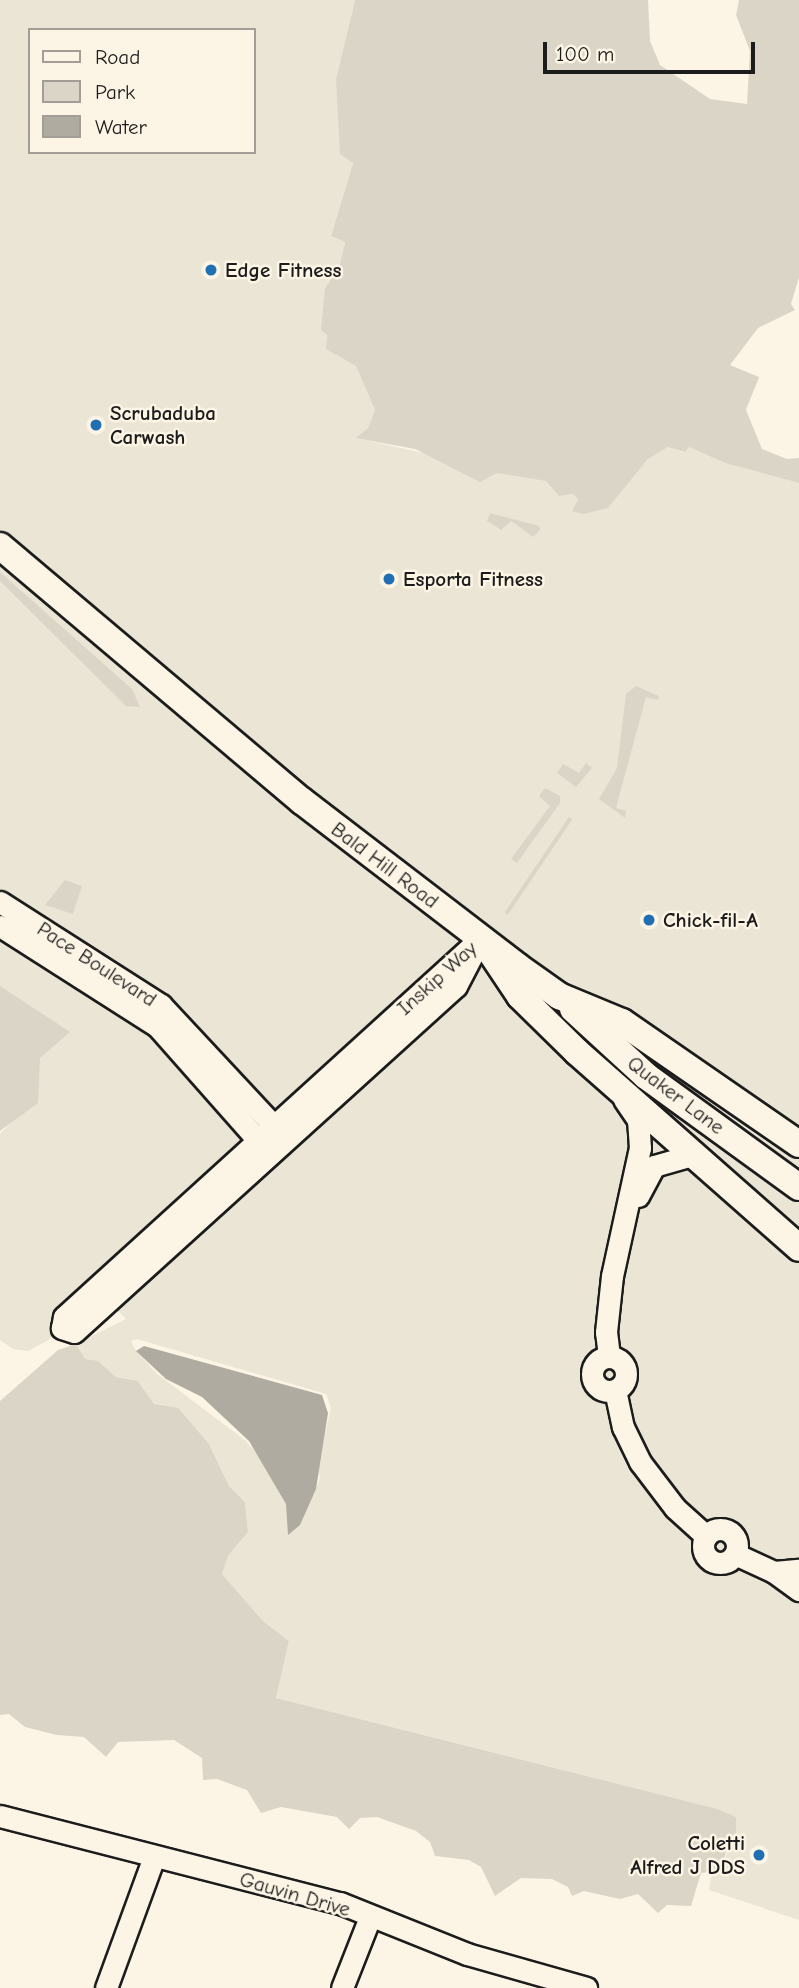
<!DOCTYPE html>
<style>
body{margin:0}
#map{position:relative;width:799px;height:1988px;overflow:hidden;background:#fcf5e5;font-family:"Comic Neue",sans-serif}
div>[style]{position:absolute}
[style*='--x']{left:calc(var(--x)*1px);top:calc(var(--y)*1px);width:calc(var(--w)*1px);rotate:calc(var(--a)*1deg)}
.built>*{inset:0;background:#ebe5d6}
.green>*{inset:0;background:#dbd5c8;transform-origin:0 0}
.water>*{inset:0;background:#b0aba1}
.roads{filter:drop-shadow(2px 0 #1c1c1c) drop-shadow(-2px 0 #1c1c1c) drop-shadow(0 2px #1c1c1c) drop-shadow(0 -2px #1c1c1c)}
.minor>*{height:21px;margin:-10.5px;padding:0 10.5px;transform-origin:10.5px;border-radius:10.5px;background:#fcf5e5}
.minor>.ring{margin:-10.5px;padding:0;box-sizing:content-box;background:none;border:21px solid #fcf5e5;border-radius:50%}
.major>*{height:26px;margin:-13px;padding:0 13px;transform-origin:13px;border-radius:13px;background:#fcf5e5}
.dots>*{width:19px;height:19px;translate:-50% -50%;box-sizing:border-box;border:4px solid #fcf5e5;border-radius:50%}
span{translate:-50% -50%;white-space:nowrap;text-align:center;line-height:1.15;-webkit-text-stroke:5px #fcf5e5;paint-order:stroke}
.poi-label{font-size:21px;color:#1c1c1c;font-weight:700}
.left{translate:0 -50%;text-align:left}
.right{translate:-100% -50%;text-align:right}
.street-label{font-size:21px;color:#1c1c1c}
.legend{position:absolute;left:28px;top:28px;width:228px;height:126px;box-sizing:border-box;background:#fcf5e5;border:2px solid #a29e95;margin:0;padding:9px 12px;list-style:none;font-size:21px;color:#1c1c1c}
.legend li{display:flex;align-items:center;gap:14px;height:35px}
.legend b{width:35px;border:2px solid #a29e95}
.scale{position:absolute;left:543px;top:42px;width:212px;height:32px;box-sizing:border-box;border:4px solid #1c1c1c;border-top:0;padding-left:9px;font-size:21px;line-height:24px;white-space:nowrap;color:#1c1c1c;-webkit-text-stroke:5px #fcf5e5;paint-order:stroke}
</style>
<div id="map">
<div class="built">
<i style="clip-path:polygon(evenodd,0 0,355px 0,336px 79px,353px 162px,331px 236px,345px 242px,339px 268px,325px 288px,327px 349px,356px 366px,375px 410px,368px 428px,357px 438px,546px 481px,559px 495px,573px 494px,578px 500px,608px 508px,648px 459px,668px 447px,684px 452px,689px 447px,725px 463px,799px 483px,799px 1920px,709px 1890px,711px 1877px,723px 1870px,730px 1838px,736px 1837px,736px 1817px,718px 1809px,276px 1698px,289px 1641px,263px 1621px,222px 1574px,228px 1556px,248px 1532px,245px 1502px,229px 1486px,209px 1444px,154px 1404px,138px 1381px,116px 1377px,98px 1362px,85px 1359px,76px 1344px,126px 1319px,99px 1291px,61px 1333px,28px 1351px,13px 1349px,0 1340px,0 1134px,29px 1104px,0 1008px,0 0,30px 30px,254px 30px,254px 152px,30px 152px,30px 30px,0 0,137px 1339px,326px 1394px,331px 1408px,318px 1464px,320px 1479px,298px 1527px,272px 1472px,246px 1441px,156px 1373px,134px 1348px,131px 1341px,137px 1339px)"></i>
</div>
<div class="green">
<i style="clip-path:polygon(355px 0,648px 0,650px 41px,660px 65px,710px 99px,747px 104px,750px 51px,736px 15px,739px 0,799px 0,799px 277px,791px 304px,795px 310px,758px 328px,730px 365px,759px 377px,746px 410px,762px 449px,787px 459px,799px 458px,799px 483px,725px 463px,689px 447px,685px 452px,668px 447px,648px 459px,608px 508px,583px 514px,572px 511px,578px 500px,573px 494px,559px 496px,546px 481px,497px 473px,480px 482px,415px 449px,356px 438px,368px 428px,375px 410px,356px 366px,326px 349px,327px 335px,321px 330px,325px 288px,339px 268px,345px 242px,331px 236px,353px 163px,340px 154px,336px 79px)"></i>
<i style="clip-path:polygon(490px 513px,539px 526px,540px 530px,533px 537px,511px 521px,501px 530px,487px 521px)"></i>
<i style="clip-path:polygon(0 572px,132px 689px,140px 707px,126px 706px,0 581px)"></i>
<i style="clip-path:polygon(636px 686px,659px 696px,658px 700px,646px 697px,616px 808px,626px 811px,625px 818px,599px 799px,617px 768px,626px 694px)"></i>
<i style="clip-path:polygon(586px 763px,592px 768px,576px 787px,557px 773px,563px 764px,579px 773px)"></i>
<i style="clip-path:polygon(545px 788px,560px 796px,560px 803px,517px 863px,511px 859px,550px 806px,539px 796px)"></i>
<i style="left:569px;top:817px;width:4px;height:115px;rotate:34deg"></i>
<i style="clip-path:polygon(65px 880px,82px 886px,73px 914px,45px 905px)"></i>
<i style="clip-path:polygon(0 986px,70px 1032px,40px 1058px,38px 1103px,0 1131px)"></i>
<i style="clip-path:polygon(76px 1344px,85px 1359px,98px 1361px,116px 1377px,138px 1381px,154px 1404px,178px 1408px,209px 1444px,229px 1486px,245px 1502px,248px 1532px,228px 1556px,222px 1574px,263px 1621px,289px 1641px,276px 1698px,718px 1809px,736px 1817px,736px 1837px,727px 1843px,723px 1870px,701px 1873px,691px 1906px,667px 1905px,658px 1913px,638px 1894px,620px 1899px,584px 1891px,572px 1896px,568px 1887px,552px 1879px,521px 1878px,495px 1896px,481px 1867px,469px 1860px,435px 1856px,430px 1842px,416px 1831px,377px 1817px,360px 1818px,349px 1829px,337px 1817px,281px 1807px,261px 1813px,247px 1790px,217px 1779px,203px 1780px,202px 1758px,174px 1740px,118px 1742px,106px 1757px,84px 1737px,57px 1735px,25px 1727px,9px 1714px,0 1715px,0 1401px,58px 1350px)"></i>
</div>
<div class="water">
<i style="clip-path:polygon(144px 1346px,322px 1395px,328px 1413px,316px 1489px,300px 1525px,288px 1535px,286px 1504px,249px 1441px,202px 1397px,166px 1379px,136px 1351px)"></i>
</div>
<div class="roads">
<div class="minor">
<i style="--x:0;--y:902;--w:191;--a:32.6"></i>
<i style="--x:161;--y:1005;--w:166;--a:47"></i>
<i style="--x:0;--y:926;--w:186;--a:32.5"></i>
<i style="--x:157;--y:1026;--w:152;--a:48.5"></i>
<i style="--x:481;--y:938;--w:54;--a:117.5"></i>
<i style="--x:456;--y:986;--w:515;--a:137.83"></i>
<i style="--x:74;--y:1332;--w:13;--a:-162"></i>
<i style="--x:62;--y:1328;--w:11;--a:-80"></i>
<i style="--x:64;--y:1317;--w:563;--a:-42.27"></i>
<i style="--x:638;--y:1196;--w:34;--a:-62"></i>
<i style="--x:654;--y:1166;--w:40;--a:-16"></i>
<i style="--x:609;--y:1356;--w:24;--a:-97"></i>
<i style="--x:606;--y:1332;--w:56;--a:-83.9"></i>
<i style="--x:612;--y:1276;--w:131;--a:-77.7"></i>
<i style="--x:640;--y:1148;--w:28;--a:-94"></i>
<i style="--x:638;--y:1120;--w:25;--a:-124"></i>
<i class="ring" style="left:592px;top:1357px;width:13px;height:13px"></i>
<i style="--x:615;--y:1390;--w:38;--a:78"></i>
<i style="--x:623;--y:1427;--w:39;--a:64"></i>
<i style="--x:640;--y:1462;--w:58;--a:52.7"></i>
<i style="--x:675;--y:1508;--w:42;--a:42.1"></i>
<i class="ring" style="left:703px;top:1529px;width:13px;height:13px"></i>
<i style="--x:735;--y:1554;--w:43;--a:24.8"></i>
<i style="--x:774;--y:1572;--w:31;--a:36"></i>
<i style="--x:774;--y:1572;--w:25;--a:-5"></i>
<i style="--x:0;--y:1816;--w:351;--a:14.4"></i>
<i style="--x:340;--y:1903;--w:137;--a:21.9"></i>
<i style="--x:467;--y:1954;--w:124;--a:15.9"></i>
<i style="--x:106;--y:1988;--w:140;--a:-69.9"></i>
<i style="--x:342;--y:1988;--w:76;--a:-68.5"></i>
</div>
<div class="major">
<i style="--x:0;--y:546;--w:395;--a:40.2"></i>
<i style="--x:302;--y:801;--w:271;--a:37.5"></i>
<i style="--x:517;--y:966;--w:52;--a:35.5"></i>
<i style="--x:559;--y:996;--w:68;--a:22.4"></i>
<i style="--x:622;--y:1022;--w:215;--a:34.6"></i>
<i style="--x:492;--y:954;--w:50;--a:56.3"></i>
<i style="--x:520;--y:996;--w:80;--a:44.5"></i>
<i style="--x:577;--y:1052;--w:296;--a:41.4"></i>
<i style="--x:573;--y:1009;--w:99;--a:42.5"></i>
<i style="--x:646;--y:1076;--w:189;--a:36"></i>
</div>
</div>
<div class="dots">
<i style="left:211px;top:270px;background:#1f6fb2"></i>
<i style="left:96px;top:425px;background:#1f6fb2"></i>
<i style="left:389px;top:579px;background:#1f6fb2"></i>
<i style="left:649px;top:920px;background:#1f6fb2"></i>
<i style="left:759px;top:1855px;background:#1f6fb2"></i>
</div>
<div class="poi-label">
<span class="left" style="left:225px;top:270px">Edge Fitness</span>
<span class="left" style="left:110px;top:425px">Scrubaduba<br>Carwash</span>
<span class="left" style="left:403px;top:579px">Esporta Fitness</span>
<span class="left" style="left:663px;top:920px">Chick-fil-A</span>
<span class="right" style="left:745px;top:1855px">Coletti<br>Alfred J DDS</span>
</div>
<div class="street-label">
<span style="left:385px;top:865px;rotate:37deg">Bald Hill Road</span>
<span style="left:97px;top:964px;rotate:33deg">Pace Boulevard</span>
<span style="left:437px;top:978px;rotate:-42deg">Inskip Way</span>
<span style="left:676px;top:1095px;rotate:37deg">Quaker Lane</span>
<span style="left:295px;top:1894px;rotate:16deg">Gauvin Drive</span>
</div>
<ul class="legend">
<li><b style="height:9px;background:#fcf5e5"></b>Road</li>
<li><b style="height:19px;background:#dbd5c8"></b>Park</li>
<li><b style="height:19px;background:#b0aba1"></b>Water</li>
</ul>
<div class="scale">100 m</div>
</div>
